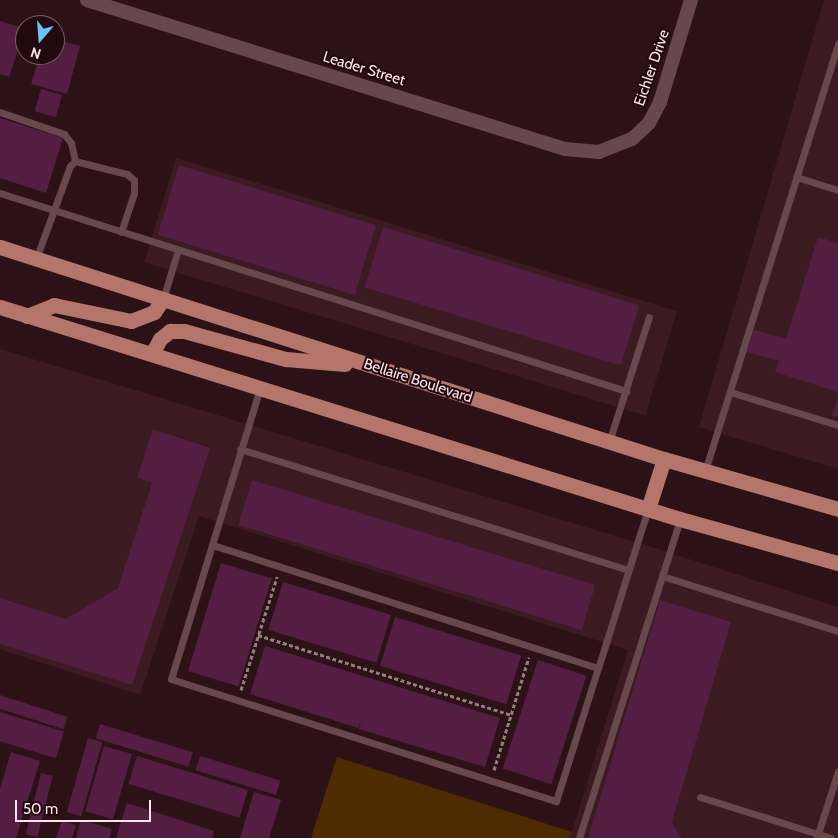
<!DOCTYPE html>
<style>
body{margin:0}
#map{position:relative;width:838px;height:838px;overflow:hidden;background:#2c1217;font-family:Cabin,sans-serif}
div>[style]{position:absolute}
[style*='--x']{left:calc(var(--x)*1px);top:calc(var(--y)*1px);width:calc(var(--w)*1px);rotate:calc(var(--a)*1deg)}
.built>*{inset:0;background:#3b1a21;transform-origin:0 0}
.green>*{inset:0;background:#4f2b02}
.building>*{inset:0;background:#541e43;transform-origin:0 0}
.path>*{height:3px;margin-top:-1.5px;transform-origin:0;background:repeating-linear-gradient(90deg,#947d81 0 4px,transparent 0 6.5px)}
.lane>*{height:7px;margin:-3.5px;padding:0 3.5px;transform-origin:3.5px;border-radius:3.5px;background:#67484d}
.street>*{height:14px;margin:-7px;padding:0 7px;transform-origin:7px;border-radius:7px;background:#67484d}
.primary>*{height:15px;margin:-7.5px;padding:0 7.5px;transform-origin:7.5px;border-radius:7.5px;background:#b4756a}
span{translate:-50% -50%;white-space:nowrap;text-align:center;line-height:1.15;-webkit-text-stroke:4px #22090f;paint-order:stroke}
.street-label{font-size:15px;color:#fae6e9}
.north{position:absolute;left:15px;top:15px;width:50px;height:50px;box-sizing:border-box;background:#22090f;border:1px solid #786166;border-radius:50%;rotate:198deg;font-size:14px;font-weight:700;line-height:20px;text-align:center;color:#fae6e9}
.north::after{content:'';display:block;margin:auto;width:18px;height:22px;background:#6ac3f1;clip-path:polygon(50% 0,100% 100%,50% 72%,0 100%)}
.scale{position:absolute;left:15px;top:800px;width:136px;height:22px;box-sizing:border-box;border:2px solid #fae6e9;border-top:0;padding-left:6px;font-size:15px;line-height:18px;white-space:nowrap;color:#fae6e9;-webkit-text-stroke:4px #22090f;paint-order:stroke}
</style>
<div id="map">
<div class="built">
<i style="clip-path:polygon(824px 0,838px 0,838px 469px,699px 427px)"></i>
<i style="left:176px;top:158px;width:524px;height:109px;rotate:17deg"></i>
<i style="clip-path:polygon(0 349px,658px 549px,838px 607px,838px 838px,570px 838px,628px 650px,199px 516px,140px 695px,0 649px)"></i>
</div>
<div class="green">
<i style="clip-path:polygon(337px 757px,572px 832px,570px 838px,311px 838px)"></i>
</div>
<div class="building">
<i style="clip-path:polygon(0 21px,25px 29px,9px 77px,0 74px)"></i>
<i style="clip-path:polygon(55px 39px,80px 46px,67px 94px,31px 84px,38px 61px,31px 59px,32px 55px,55px 55px)"></i>
<i style="left:41px;top:89px;width:22px;height:23px;rotate:16deg"></i>
<i style="clip-path:polygon(0 118px,63px 138px,46px 193px,0 178px)"></i>
<i style="left:179px;top:165px;width:206px;height:73px;rotate:17deg"></i>
<i style="left:383px;top:227px;width:268px;height:63px;rotate:17deg"></i>
<i style="clip-path:polygon(818px 237px,838px 243px,838px 392px,775px 372px,779px 361px,747px 352px,754px 330px,786px 339px)"></i>
<i style="clip-path:polygon(838px 397px,838px 417px,832px 415px)"></i>
<i style="clip-path:polygon(153px 429px,210px 448px,132px 685px,0 644px,0 598px,66px 619px,118px 588px,152px 483px,137px 478px)"></i>
<i style="left:252px;top:480px;width:359px;height:47px;rotate:17deg"></i>
<i style="left:221px;top:563px;width:53px;height:113px;rotate:17deg"></i>
<i style="left:283px;top:582px;width:113px;height:50px;rotate:17deg"></i>
<i style="clip-path:polygon(660px 600px,731px 622px,672px 822px,681px 838px,588px 838px)"></i>
<i style="left:395px;top:617px;width:132px;height:51px;rotate:17deg"></i>
<i style="clip-path:polygon(265px 646px,500px 718px,485px 767px,359px 729px,361px 720px,358px 728px,250px 694px)"></i>
<i style="left:538px;top:660px;width:51px;height:114px;rotate:18deg"></i>
<i style="left:0;top:695px;width:71px;height:13px;rotate:18deg"></i>
<i style="left:0;top:712px;width:67px;height:28px;rotate:17deg"></i>
<i style="left:100px;top:724px;width:97px;height:15px;rotate:17deg"></i>
<i style="left:88px;top:738px;width:15px;height:77px;rotate:16deg"></i>
<i style="left:104px;top:746px;width:29px;height:68px;rotate:16deg"></i>
<i style="clip-path:polygon(11px 752px,40px 761px,16px 838px,0 838px,0 789px)"></i>
<i style="left:137px;top:756px;width:116px;height:29px;rotate:17deg"></i>
<i style="left:200px;top:756px;width:84px;height:15px;rotate:17deg"></i>
<i style="left:41px;top:773px;width:12px;height:63px;rotate:14deg"></i>
<i style="clip-path:polygon(254px 792px,281px 800px,269px 838px,240px 838px)"></i>
<i style="clip-path:polygon(127px 803px,214px 831px,212px 838px,116px 838px)"></i>
<i style="clip-path:polygon(81px 820px,112px 829px,109px 838px,76px 838px)"></i>
<i style="clip-path:polygon(62px 821px,76px 825px,72px 838px,56px 838px)"></i>
</div>
<div class="path">
<i style="--x:258;--y:635;--w:265;--a:17.5"></i>
<i style="--x:241;--y:690;--w:119;--a:-72.3"></i>
<i style="--x:494;--y:770;--w:118;--a:-72.8"></i>
</div>
<div class="lane">
<i style="--x:0;--y:112;--w:68;--a:19"></i>
<i style="--x:64;--y:134;--w:11;--a:52"></i>
<i style="--x:71;--y:143;--w:18;--a:77"></i>
<i style="--x:796;--y:177;--w:44;--a:17.2"></i>
<i style="--x:0;--y:193;--w:657;--a:17.55"></i>
<i style="--x:36;--y:259;--w:99;--a:-69.9"></i>
<i style="--x:70;--y:166;--w:7;--a:-45"></i>
<i style="--x:75;--y:161;--w:54;--a:14"></i>
<i style="--x:127;--y:174;--w:9;--a:41"></i>
<i style="--x:134;--y:180;--w:13;--a:90"></i>
<i style="--x:134;--y:193;--w:41;--a:108.4"></i>
<i style="--x:163;--y:299;--w:51;--a:-73"></i>
<i style="--x:730;--y:392;--w:113;--a:17"></i>
<i style="--x:609;--y:442;--w:131;--a:-72.3"></i>
<i style="--x:240;--y:449;--w:407;--a:17.3"></i>
<i style="--x:705;--y:471;--w:448;--a:-72.7"></i>
<i style="--x:212;--y:545;--w:164;--a:-73"></i>
<i style="--x:662;--y:576;--w:184;--a:17.4"></i>
<i style="--x:598;--y:668;--w:405;--a:-162.3"></i>
<i style="--x:212;--y:545;--w:140;--a:107"></i>
<i style="--x:171;--y:679;--w:404;--a:17.6"></i>
<i style="--x:556;--y:801;--w:139;--a:-72.5"></i>
<i style="--x:598;--y:668;--w:26;--a:-72"></i>
<i style="--x:606;--y:643;--w:111;--a:-72.7"></i>
<i style="--x:639;--y:537;--w:29;--a:-72"></i>
<i style="--x:700;--y:797;--w:137;--a:17.4"></i>
<i style="--x:817;--y:837;--w:69;--a:-72.3"></i>
<i style="--x:579;--y:838;--w:335;--a:-72.4"></i>
</div>
<div class="street">
<i style="--x:87;--y:0;--w:501;--a:17.31"></i>
<i style="--x:565;--y:149;--w:34;--a:5"></i>
<i style="--x:599;--y:152;--w:35;--a:-22"></i>
<i style="--x:632;--y:139;--w:23;--a:-43"></i>
<i style="--x:649;--y:123;--w:24;--a:-62"></i>
<i style="--x:660;--y:102;--w:107;--a:-73.1"></i>
</div>
<div class="primary">
<i style="--x:0;--y:247;--w:697;--a:17.71"></i>
<i style="--x:664;--y:459;--w:181;--a:16"></i>
<i style="--x:0;--y:307;--w:712;--a:17.32"></i>
<i style="--x:680;--y:519;--w:164;--a:15.6"></i>
<i style="--x:27;--y:316;--w:29;--a:-22"></i>
<i style="--x:54;--y:305;--w:79;--a:11.7"></i>
<i style="--x:131;--y:321;--w:25;--a:-21"></i>
<i style="--x:154;--y:312;--w:16;--a:-55"></i>
<i style="--x:152;--y:354;--w:17;--a:-62"></i>
<i style="--x:160;--y:339;--w:13;--a:-39"></i>
<i style="--x:170;--y:331;--w:14;--a:0"></i>
<i style="--x:184;--y:331;--w:106;--a:15.4"></i>
<i style="--x:286;--y:359;--w:59;--a:4.8"></i>
<i style="--x:648;--y:509;--w:52;--a:-72.3"></i>
</div>
<div class="street-label">
<span style="left:652px;top:68px;rotate:-71deg">Eichler Drive</span>
<span style="left:364px;top:69px;rotate:17deg">Leader Street</span>
<span style="left:418px;top:381px;rotate:18deg">Bellaire Boulevard</span>
</div>
<div class="north">N</div>
<div class="scale">50 m</div>
</div>
